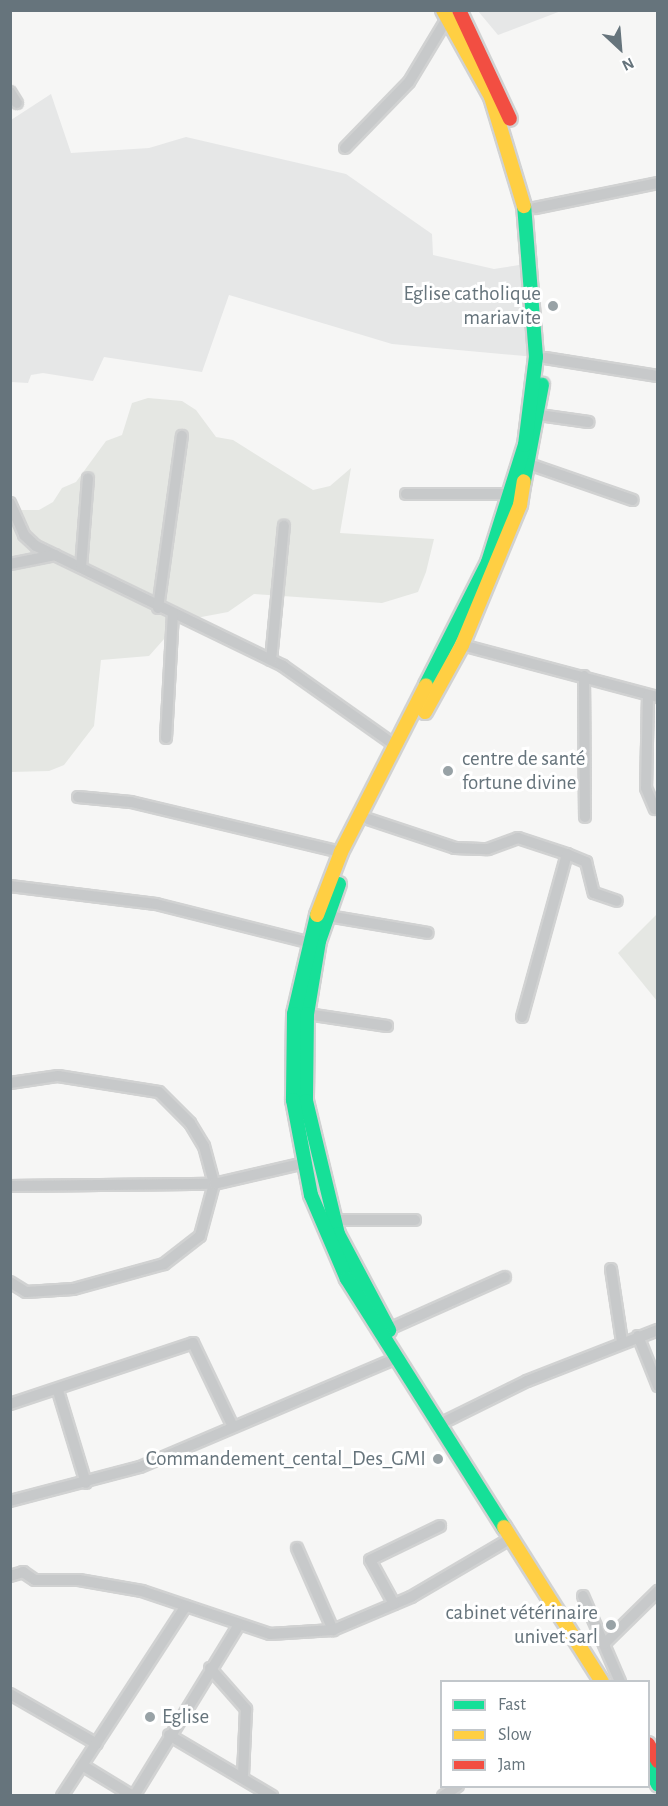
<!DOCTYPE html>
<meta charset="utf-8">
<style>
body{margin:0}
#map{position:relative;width:668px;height:1806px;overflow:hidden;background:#f6f6f5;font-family:"Alegreya Sans",sans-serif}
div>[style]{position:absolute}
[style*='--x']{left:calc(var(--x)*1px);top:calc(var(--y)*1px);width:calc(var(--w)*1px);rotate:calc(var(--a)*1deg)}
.built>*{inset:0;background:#e6e7e7}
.green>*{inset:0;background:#e5e7e3}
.roads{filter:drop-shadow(2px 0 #d1d2d2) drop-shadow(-2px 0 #d1d2d2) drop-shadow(0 2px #d1d2d2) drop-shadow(0 -2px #d1d2d2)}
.street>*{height:10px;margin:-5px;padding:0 5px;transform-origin:5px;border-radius:5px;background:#c7c9ca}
.fast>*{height:14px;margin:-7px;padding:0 7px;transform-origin:7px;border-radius:7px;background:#16e098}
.slow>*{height:14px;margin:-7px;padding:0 7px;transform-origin:7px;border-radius:7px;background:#ffcf43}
.jam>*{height:14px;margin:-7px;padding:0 7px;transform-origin:7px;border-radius:7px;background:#f24e42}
.dots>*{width:16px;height:16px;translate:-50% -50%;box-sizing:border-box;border:3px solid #fff;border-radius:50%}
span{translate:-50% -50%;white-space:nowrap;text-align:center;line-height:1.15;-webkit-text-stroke:6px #fff;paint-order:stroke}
.poi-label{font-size:21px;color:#66747c}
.right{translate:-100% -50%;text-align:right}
.left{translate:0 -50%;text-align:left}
.frame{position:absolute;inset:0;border:12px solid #66747c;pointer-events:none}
.legend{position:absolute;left:440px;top:1680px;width:210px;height:108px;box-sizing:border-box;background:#fff;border:2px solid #c2c7cb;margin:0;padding:8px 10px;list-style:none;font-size:18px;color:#66747c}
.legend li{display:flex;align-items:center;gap:12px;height:30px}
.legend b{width:30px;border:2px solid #c2c7cb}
.north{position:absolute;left:590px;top:18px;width:60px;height:60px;-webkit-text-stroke:4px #fff;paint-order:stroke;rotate:154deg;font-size:16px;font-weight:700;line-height:24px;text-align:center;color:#66747c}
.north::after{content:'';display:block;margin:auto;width:21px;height:27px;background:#66747c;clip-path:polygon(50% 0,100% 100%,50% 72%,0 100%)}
</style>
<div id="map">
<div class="built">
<i style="clip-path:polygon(478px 11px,561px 11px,498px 35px)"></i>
<i style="clip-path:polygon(51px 94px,71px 153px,149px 148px,186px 137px,346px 174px,432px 234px,433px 255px,494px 269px,532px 263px,536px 357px,392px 344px,229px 295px,202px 372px,104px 357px,93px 381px,43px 373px,31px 375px,28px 383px,11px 382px,11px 120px)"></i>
</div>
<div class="green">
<i style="clip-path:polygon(148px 398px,182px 401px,196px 410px,216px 437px,233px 440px,313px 490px,330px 486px,351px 468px,340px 533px,434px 539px,426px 572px,418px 592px,382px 603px,254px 594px,228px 612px,180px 621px,149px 656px,101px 660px,94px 726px,64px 765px,49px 771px,11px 772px,10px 510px,39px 510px,53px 502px,62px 488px,76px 482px,106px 441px,122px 435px,132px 403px)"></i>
<i style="clip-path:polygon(657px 914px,657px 1001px,618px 953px)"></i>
</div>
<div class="roads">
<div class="street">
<i style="--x:10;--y:92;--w:13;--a:58"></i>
<i style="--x:345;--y:148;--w:92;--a:-45.9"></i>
<i style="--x:409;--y:82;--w:76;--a:-59"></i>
<i style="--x:535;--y:208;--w:126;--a:-11.5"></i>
<i style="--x:545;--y:358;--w:114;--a:9.1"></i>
<i style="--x:539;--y:415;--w:50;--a:8"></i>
<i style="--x:523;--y:462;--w:116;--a:19.1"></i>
<i style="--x:406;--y:494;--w:105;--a:0"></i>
<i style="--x:10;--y:503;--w:35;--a:66"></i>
<i style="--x:24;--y:535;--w:16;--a:43"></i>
<i style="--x:36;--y:546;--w:275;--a:25.9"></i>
<i style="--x:283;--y:666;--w:138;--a:35.3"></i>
<i style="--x:10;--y:564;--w:46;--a:-11.3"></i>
<i style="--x:81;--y:567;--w:89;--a:-85.5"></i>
<i style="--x:158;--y:608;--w:174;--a:-82.1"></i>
<i style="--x:462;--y:645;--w:203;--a:14.9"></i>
<i style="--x:271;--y:660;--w:135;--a:-84.5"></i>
<i style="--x:584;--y:676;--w:141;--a:89.6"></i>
<i style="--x:648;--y:695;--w:93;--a:91.2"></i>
<i style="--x:646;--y:788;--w:23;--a:67"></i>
<i style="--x:166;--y:738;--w:125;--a:-86.8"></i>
<i style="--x:78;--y:797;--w:53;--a:5.4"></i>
<i style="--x:131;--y:802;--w:216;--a:13.4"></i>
<i style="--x:368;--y:819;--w:92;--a:18.4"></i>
<i style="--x:455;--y:848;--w:33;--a:2"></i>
<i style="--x:488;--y:849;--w:32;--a:-20"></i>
<i style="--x:518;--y:838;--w:52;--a:18.1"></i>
<i style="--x:567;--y:854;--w:169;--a:105.4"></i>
<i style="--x:567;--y:854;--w:21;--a:23"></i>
<i style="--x:586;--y:862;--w:32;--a:76"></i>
<i style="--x:594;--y:893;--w:24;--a:19"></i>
<i style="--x:10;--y:886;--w:147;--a:7"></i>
<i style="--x:156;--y:904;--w:156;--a:14.1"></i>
<i style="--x:328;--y:916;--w:101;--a:9.6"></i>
<i style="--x:307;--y:1014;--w:81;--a:8.5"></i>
<i style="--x:10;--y:1083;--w:49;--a:-8.3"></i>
<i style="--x:58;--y:1076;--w:102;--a:9"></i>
<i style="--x:159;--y:1092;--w:44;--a:45"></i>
<i style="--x:190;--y:1123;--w:27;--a:59"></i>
<i style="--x:204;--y:1146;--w:39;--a:75"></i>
<i style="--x:214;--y:1184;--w:54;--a:105.1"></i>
<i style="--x:200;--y:1236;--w:46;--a:142.1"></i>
<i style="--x:164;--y:1264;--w:94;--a:164.6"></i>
<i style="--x:73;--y:1289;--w:47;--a:176.3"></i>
<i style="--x:26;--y:1292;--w:19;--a:-148"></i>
<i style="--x:10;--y:1186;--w:204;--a:-0.6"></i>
<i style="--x:214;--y:1184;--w:92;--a:-13.1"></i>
<i style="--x:333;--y:1220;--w:82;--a:0"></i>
<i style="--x:611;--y:1269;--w:74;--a:81.4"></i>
<i style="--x:389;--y:1329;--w:127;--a:-24.1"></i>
<i style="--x:638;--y:1336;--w:54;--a:68.2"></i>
<i style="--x:58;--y:1391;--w:96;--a:73.1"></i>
<i style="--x:10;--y:1404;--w:193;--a:-18.4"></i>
<i style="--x:193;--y:1343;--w:93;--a:64.5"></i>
<i style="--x:446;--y:1421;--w:90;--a:-26.3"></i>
<i style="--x:527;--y:1381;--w:141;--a:-21.3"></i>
<i style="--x:10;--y:1501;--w:134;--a:-14.7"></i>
<i style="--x:140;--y:1467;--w:277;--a:-23"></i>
<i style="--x:297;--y:1548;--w:90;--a:66.3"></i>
<i style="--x:10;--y:1576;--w:14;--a:-17"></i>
<i style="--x:23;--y:1572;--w:14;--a:34"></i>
<i style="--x:35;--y:1580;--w:44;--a:0"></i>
<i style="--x:79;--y:1580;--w:64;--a:9.9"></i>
<i style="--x:142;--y:1591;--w:135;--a:18.6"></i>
<i style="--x:270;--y:1634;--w:63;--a:-3.6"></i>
<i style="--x:333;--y:1630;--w:85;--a:-22.9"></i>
<i style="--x:411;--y:1597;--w:115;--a:-30.4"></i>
<i style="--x:583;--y:1596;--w:94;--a:66.7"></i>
<i style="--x:394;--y:1604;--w:50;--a:-118.6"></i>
<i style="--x:370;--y:1560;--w:78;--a:-25.9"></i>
<i style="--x:604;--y:1644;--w:76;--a:-44.5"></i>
<i style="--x:210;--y:1668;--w:55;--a:48.7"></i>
<i style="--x:246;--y:1709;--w:65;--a:92.6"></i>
<i style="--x:10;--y:1694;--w:100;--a:29.9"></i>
<i style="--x:169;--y:1735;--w:120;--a:30.6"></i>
<i style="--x:82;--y:1765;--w:60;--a:31.3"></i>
<i style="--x:62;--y:1796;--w:227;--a:-56.9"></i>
<i style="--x:134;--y:1796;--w:199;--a:-58.5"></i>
<i style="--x:443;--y:1796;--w:18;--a:-34"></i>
</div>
<div class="fast">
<i style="--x:524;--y:481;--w:98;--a:-79.4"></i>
<i style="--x:426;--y:685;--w:138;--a:-63.2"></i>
<i style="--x:488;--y:562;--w:123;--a:-72.5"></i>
<i style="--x:525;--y:445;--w:89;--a:-82.9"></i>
<i style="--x:536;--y:357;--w:151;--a:-94.5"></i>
<i style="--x:339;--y:884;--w:60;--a:109.3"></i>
<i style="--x:319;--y:941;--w:74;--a:99.3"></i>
<i style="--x:307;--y:1014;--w:87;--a:90.7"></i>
<i style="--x:306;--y:1101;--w:137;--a:76.5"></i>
<i style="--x:338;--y:1234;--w:109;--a:62"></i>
<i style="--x:317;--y:915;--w:102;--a:103.1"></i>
<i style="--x:294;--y:1014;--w:86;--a:90.7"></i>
<i style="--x:293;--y:1100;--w:97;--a:79.3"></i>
<i style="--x:311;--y:1195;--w:91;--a:66.8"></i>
<i style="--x:347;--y:1279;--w:294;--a:57.7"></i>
<i style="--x:648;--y:1765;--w:22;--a:63"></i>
</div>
<div class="slow">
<i style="--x:443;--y:10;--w:99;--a:61.1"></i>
<i style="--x:491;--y:97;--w:114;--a:73.2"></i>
<i style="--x:425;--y:712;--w:77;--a:-61.1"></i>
<i style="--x:462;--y:645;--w:152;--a:-67.5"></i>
<i style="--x:520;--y:505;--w:24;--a:-81"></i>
<i style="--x:317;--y:915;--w:67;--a:-69.1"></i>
<i style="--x:341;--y:852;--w:187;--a:-63"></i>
<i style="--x:504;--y:1527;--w:183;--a:57.7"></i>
</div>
<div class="jam">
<i style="--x:459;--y:10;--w:120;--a:64.9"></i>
<i style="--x:648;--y:1744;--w:20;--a:60"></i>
</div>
</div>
<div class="dots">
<i style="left:553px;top:306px;background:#98a2a6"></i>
<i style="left:448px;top:771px;background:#98a2a6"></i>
<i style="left:438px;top:1459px;background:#98a2a6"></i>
<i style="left:611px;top:1625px;background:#98a2a6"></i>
<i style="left:150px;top:1717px;background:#98a2a6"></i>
</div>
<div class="poi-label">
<span class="right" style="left:541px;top:306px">Eglise catholique<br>mariavite</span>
<span class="left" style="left:462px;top:771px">centre de santé<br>fortune divine</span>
<span class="right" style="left:426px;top:1459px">Commandement_cental_Des_GMI</span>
<span class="right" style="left:598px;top:1625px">cabinet vétérinaire<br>univet sarl</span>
<span class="left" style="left:162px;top:1717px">Eglise</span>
</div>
<div class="frame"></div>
<ul class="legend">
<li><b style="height:8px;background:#16e098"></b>Fast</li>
<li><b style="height:8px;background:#ffcf43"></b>Slow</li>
<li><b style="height:8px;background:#f24e42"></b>Jam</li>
</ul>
<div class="north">N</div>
</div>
